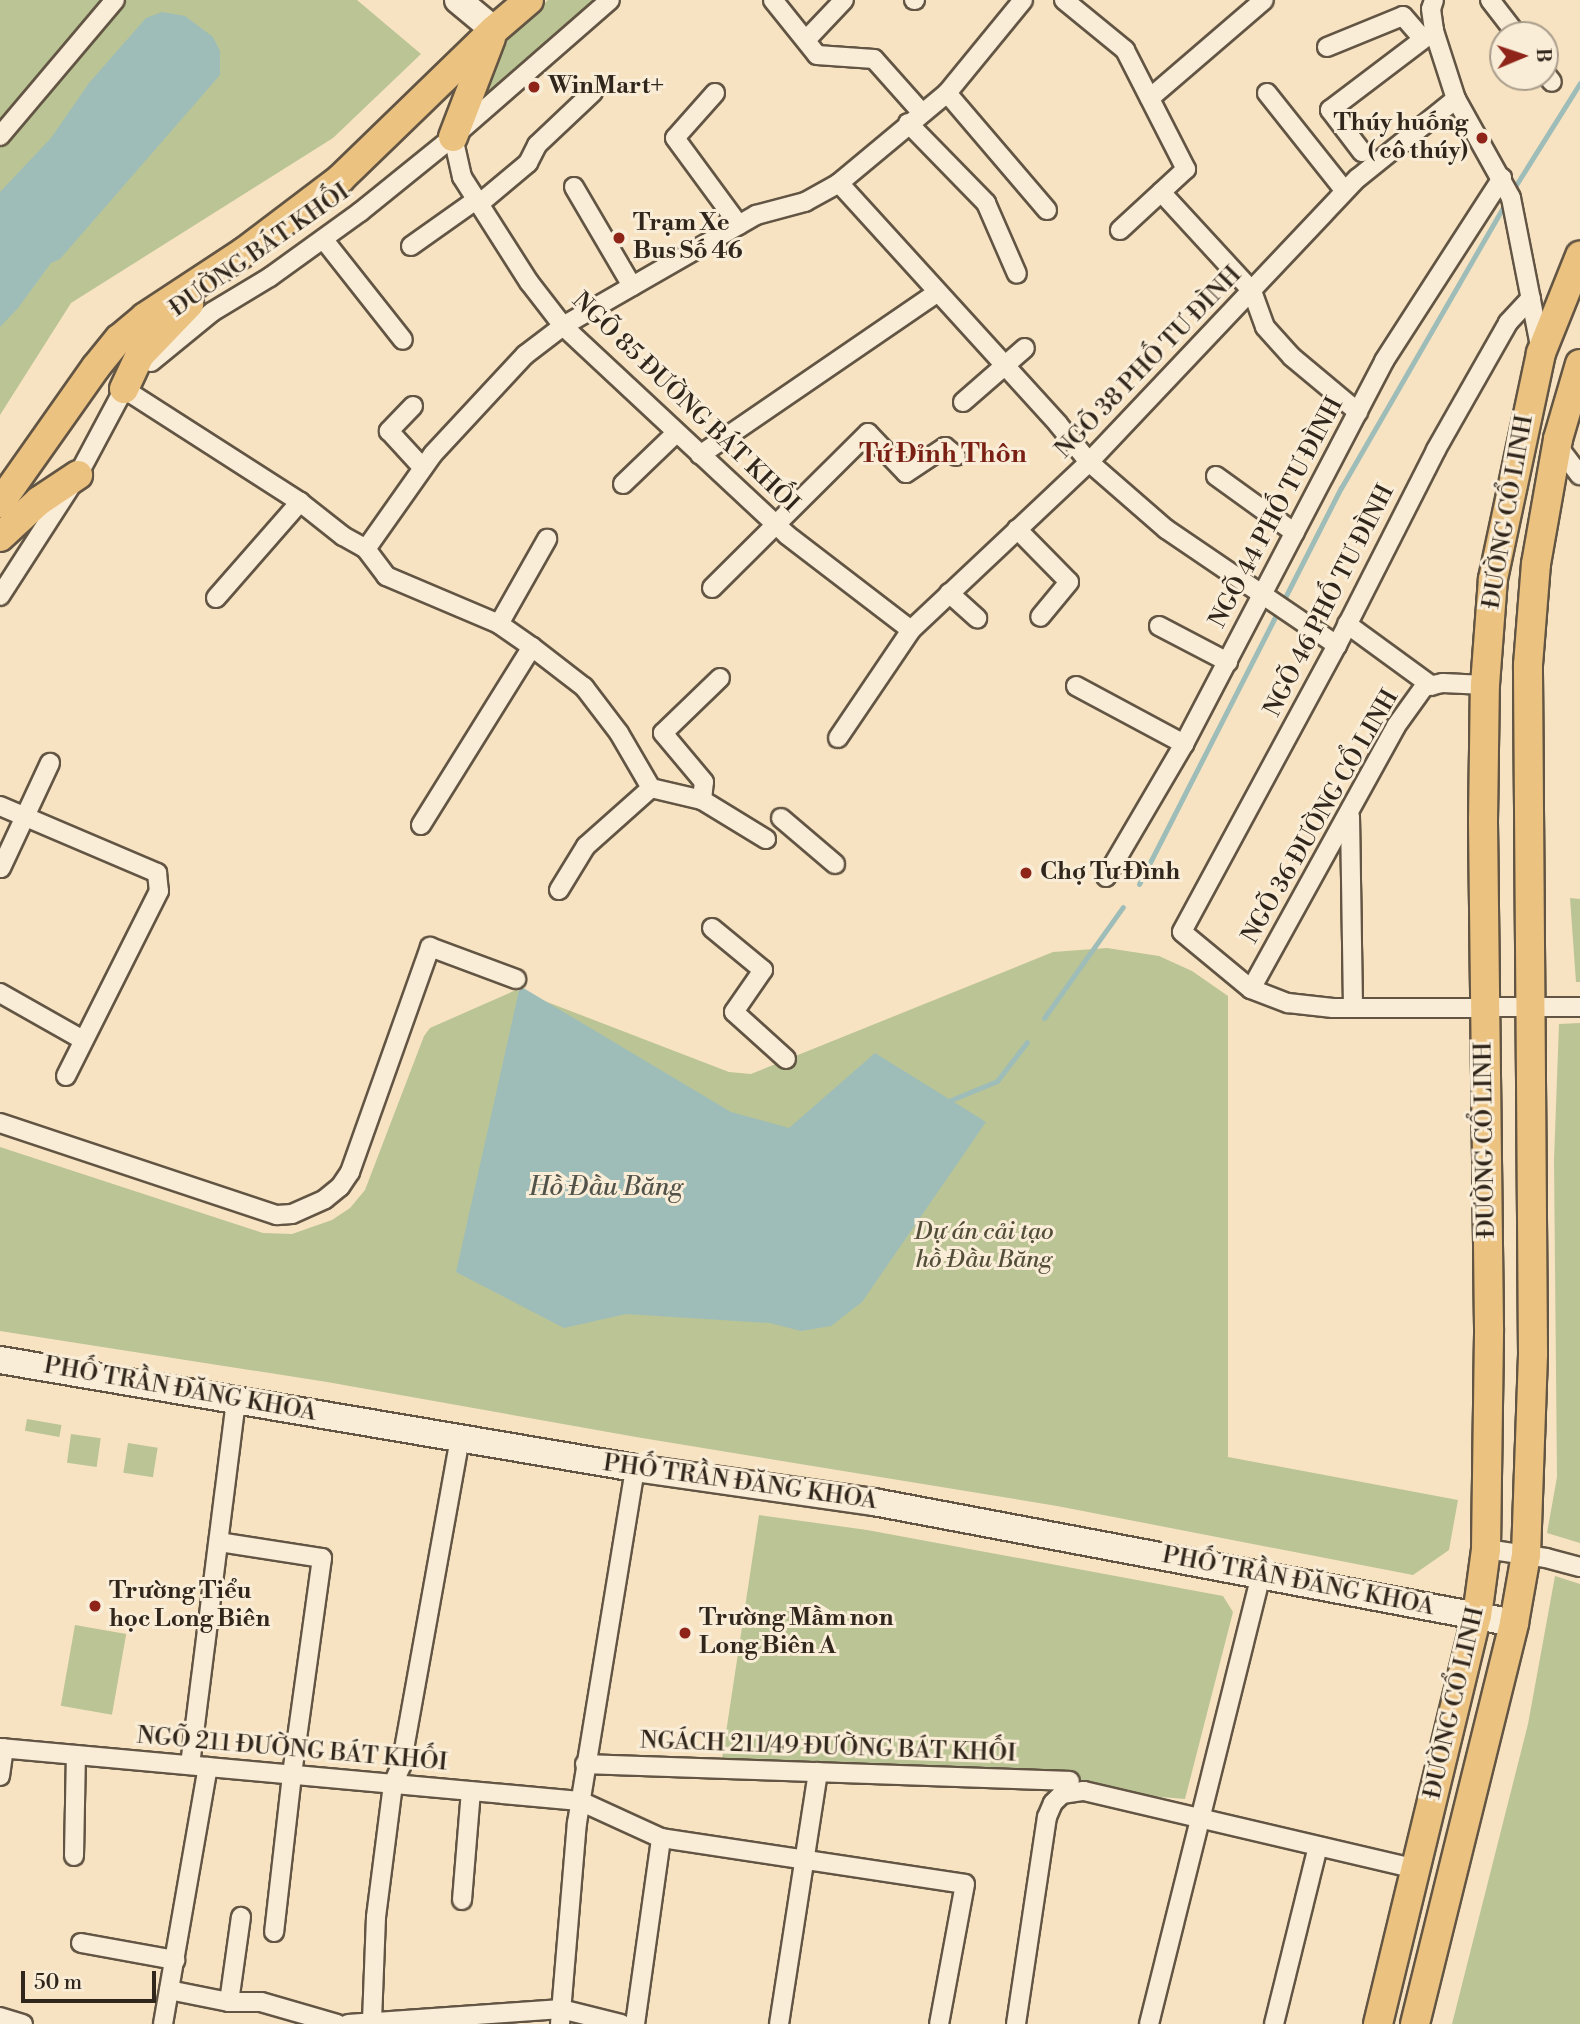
<!DOCTYPE html>
<meta charset="utf-8">
<style>
body{margin:0}
#map{position:relative;width:1580px;height:2024px;overflow:hidden;background:#f7e3c1;font-family:"Libre Bodoni",serif}
div>[style]{position:absolute}
[style*='--x']{left:calc(var(--x)*1px);top:calc(var(--y)*1px);width:calc(var(--w)*1px);rotate:calc(var(--a)*1deg)}
.green>*{inset:0;background:#bbc494;transform-origin:0 0}
.water>*{inset:0;background:#9ebdb9}
.stream>*{height:5px;margin:-2.5px;padding:0 2.5px;transform-origin:2.5px;border-radius:2.5px;background:#9ebdb9}
.roads{filter:drop-shadow(2px 0 #625544) drop-shadow(-2px 0 #625544) drop-shadow(0 2px #625544) drop-shadow(0 -2px #625544)}
.street>*{height:18px;margin:-9px;padding:0 9px;transform-origin:9px;border-radius:9px;background:#faedd7}
.secondary>*{height:26px;margin:-13px;padding:0 13px;transform-origin:13px;border-radius:13px;background:#faedd7}
.primary>*{height:28px;margin:-14px;padding:0 14px;transform-origin:14px;border-radius:14px;background:#ecc280}
.dots>*{width:19px;height:19px;translate:-50% -50%;box-sizing:border-box;border:4px solid #faedd7;border-radius:50%}
span{translate:-50% -50%;white-space:nowrap;text-align:center;line-height:1.15;-webkit-text-stroke:6px #faedd7;paint-order:stroke}
.poi-label{font-size:24px;color:#30261b;font-weight:700}
.left{translate:0 -50%;text-align:left}
.right{translate:-100% -50%;text-align:right}
.street-label{font-size:24px;color:#30261b}
.park-label{font-size:24px;color:#534e39;font-style:italic}
.neighbourhood-label{font-size:26px;color:#7a1f14;font-weight:700}
.water-label{font-size:26px;color:#51534a;font-style:italic}
.north{position:absolute;left:1489px;top:21px;width:70px;height:70px;box-sizing:border-box;background:#faedd7;border:2px solid #a99d8c;border-radius:50%;rotate:88deg;font-size:19px;font-weight:700;line-height:28px;text-align:center;color:#30261b}
.north::after{content:'';display:block;margin:auto;width:24px;height:32px;background:#8f2418;clip-path:polygon(50% 0,100% 100%,50% 72%,0 100%)}
.scale{position:absolute;left:21px;top:1971px;width:135px;height:32px;box-sizing:border-box;border:4px solid #30261b;border-top:0;padding-left:9px;font-size:21px;line-height:24px;white-space:nowrap;color:#30261b;-webkit-text-stroke:5px #faedd7;paint-order:stroke}
</style>
<div id="map">
<div class="green">
<i style="clip-path:polygon(0 0,357px 0,421px 54px,333px 138px,71px 303px,0 415px)"></i>
<i style="clip-path:polygon(548px 0,603px 0,469px 120px,495px 59px,512px 34px)"></i>
<i style="clip-path:polygon(1570px 898px,1580px 899px,1580px 982px,1576px 982px)"></i>
<i style="clip-path:polygon(1107px 948px,1159px 956px,1192px 971px,1228px 996px,1228px 1457px,1458px 1500px,1449px 1550px,1413px 1575px,1057px 1506px,636px 1437px,327px 1382px,0 1331px,0 1147px,263px 1233px,292px 1234px,332px 1220px,350px 1208px,365px 1190px,424px 1036px,430px 1028px,516px 990px,729px 1072px,751px 1074px,1053px 952px)"></i>
<i style="clip-path:polygon(1580px 1023px,1580px 1543px,1547px 1533px,1557px 1477px,1554px 1160px,1559px 1024px)"></i>
<i style="left:27px;top:1419px;width:35px;height:12px;rotate:10deg"></i>
<i style="left:71px;top:1434px;width:30px;height:29px;rotate:8deg"></i>
<i style="left:128px;top:1443px;width:30px;height:30px;rotate:9deg"></i>
<i style="clip-path:polygon(759px 1515px,867px 1530px,1223px 1596px,1233px 1612px,1185px 1799px,722px 1759px)"></i>
<i style="clip-path:polygon(1555px 1576px,1580px 1584px,1580px 2024px,1452px 2024px,1528px 1724px)"></i>
<i style="left:75px;top:1625px;width:52px;height:82px;rotate:10deg"></i>
</div>
<div class="water">
<i style="clip-path:polygon(162px 12px,185px 16px,213px 37px,220px 51px,220px 75px,60px 259px,51px 263px,18px 308px,0 327px,0 192px,51px 138px,89px 83px,146px 18px)"></i>
<i style="clip-path:polygon(520px 986px,731px 1112px,789px 1128px,875px 1053px,986px 1122px,862px 1302px,831px 1326px,801px 1331px,770px 1323px,626px 1314px,564px 1328px,456px 1272px)"></i>
</div>
<div class="stream">
<i style="--x:1511;--y:193;--w:130;--a:-57.9"></i>
<i style="--x:1139;--y:884;--w:445;--a:-63"></i>
<i style="--x:1341;--y:488;--w:330;--a:-60"></i>
<i style="--x:1044;--y:1018;--w:136;--a:-54.6"></i>
<i style="--x:951;--y:1100;--w:50;--a:-22.4"></i>
<i style="--x:997;--y:1081;--w:49;--a:-52.4"></i>
</div>
<div class="roads">
<div class="street">
<i style="--x:773;--y:0;--w:70;--a:51.3"></i>
<i style="--x:817;--y:55;--w:57;--a:4"></i>
<i style="--x:874;--y:59;--w:71;--a:48.4"></i>
<i style="--x:914;--y:0;--w:1;--a:0"></i>
<i style="--x:1064;--y:0;--w:79;--a:39.3"></i>
<i style="--x:1125;--y:50;--w:134;--a:62.9"></i>
<i style="--x:1186;--y:169;--w:90;--a:137.3"></i>
<i style="--x:1434;--y:0;--w:9;--a:108"></i>
<i style="--x:1431;--y:9;--w:22;--a:82"></i>
<i style="--x:1434;--y:31;--w:71;--a:72.1"></i>
<i style="--x:1456;--y:99;--w:113;--a:60.9"></i>
<i style="--x:1511;--y:198;--w:151;--a:78.9"></i>
<i style="--x:1490;--y:0;--w:44;--a:52.4"></i>
<i style="--x:806;--y:40;--w:55;--a:-46.5"></i>
<i style="--x:1327;--y:47;--w:82;--a:-22.2"></i>
<i style="--x:1403;--y:16;--w:30;--a:49"></i>
<i style="--x:1545;--y:73;--w:11;--a:52"></i>
<i style="--x:715;--y:93;--w:60;--a:131.6"></i>
<i style="--x:675;--y:138;--w:108;--a:53.7"></i>
<i style="--x:947;--y:93;--w:154;--a:49.5"></i>
<i style="--x:1267;--y:93;--w:125;--a:51.5"></i>
<i style="--x:1150;--y:98;--w:150;--a:-40.7"></i>
<i style="--x:908;--y:123;--w:112;--a:45.7"></i>
<i style="--x:986;--y:203;--w:77;--a:66.4"></i>
<i style="--x:0;--y:136;--w:178;--a:-49.8"></i>
<i style="--x:453;--y:137;--w:41;--a:77.3"></i>
<i style="--x:462;--y:177;--w:125;--a:57.5"></i>
<i style="--x:529;--y:282;--w:56;--a:52.3"></i>
<i style="--x:563;--y:326;--w:306;--a:43"></i>
<i style="--x:787;--y:535;--w:156;--a:37.5"></i>
<i style="--x:1362;--y:152;--w:53;--a:-127.3"></i>
<i style="--x:1330;--y:110;--w:131;--a:-37.2"></i>
<i style="--x:839;--y:183;--w:326;--a:47.7"></i>
<i style="--x:1058;--y:424;--w:49;--a:50.8"></i>
<i style="--x:1089;--y:462;--w:102;--a:41"></i>
<i style="--x:1166;--y:529;--w:207;--a:34.2"></i>
<i style="--x:574;--y:187;--w:115;--a:59.6"></i>
<i style="--x:1161;--y:192;--w:134;--a:47.4"></i>
<i style="--x:1252;--y:291;--w:38;--a:70"></i>
<i style="--x:1265;--y:327;--w:40;--a:48"></i>
<i style="--x:1292;--y:357;--w:86;--a:39.8"></i>
<i style="--x:479;--y:204;--w:64;--a:-39.9"></i>
<i style="--x:528;--y:163;--w:20;--a:-63"></i>
<i style="--x:537;--y:145;--w:77;--a:-43.4"></i>
<i style="--x:324;--y:240;--w:127;--a:51.7"></i>
<i style="--x:411;--y:246;--w:80;--a:-35.3"></i>
<i style="--x:1531;--y:298;--w:34;--a:133"></i>
<i style="--x:1508;--y:323;--w:146;--a:119.6"></i>
<i style="--x:1436;--y:450;--w:219;--a:116.9"></i>
<i style="--x:1337;--y:645;--w:326;--a:118.4"></i>
<i style="--x:1182;--y:932;--w:89;--a:39.6"></i>
<i style="--x:1251;--y:989;--w:40;--a:21"></i>
<i style="--x:1288;--y:1003;--w:45;--a:6.3"></i>
<i style="--x:1333;--y:1008;--w:247;--a:-0.2"></i>
<i style="--x:151;--y:362;--w:79;--a:-39.3"></i>
<i style="--x:212;--y:312;--w:68;--a:-31.1"></i>
<i style="--x:270;--y:277;--w:111;--a:-35.8"></i>
<i style="--x:360;--y:212;--w:119;--a:-38.9"></i>
<i style="--x:453;--y:137;--w:208;--a:-41.1"></i>
<i style="--x:124;--y:389;--w:209;--a:32.7"></i>
<i style="--x:300;--y:502;--w:55;--a:38.3"></i>
<i style="--x:343;--y:536;--w:26;--a:29"></i>
<i style="--x:366;--y:549;--w:34;--a:53"></i>
<i style="--x:386;--y:576;--w:123;--a:23"></i>
<i style="--x:499;--y:624;--w:40;--a:34.9"></i>
<i style="--x:532;--y:647;--w:66;--a:37.6"></i>
<i style="--x:584;--y:687;--w:58;--a:52.7"></i>
<i style="--x:619;--y:733;--w:64;--a:59.8"></i>
<i style="--x:651;--y:788;--w:52;--a:13.2"></i>
<i style="--x:702;--y:800;--w:75;--a:31.4"></i>
<i style="--x:963;--y:402;--w:82;--a:-41.1"></i>
<i style="--x:413;--y:406;--w:35;--a:134"></i>
<i style="--x:389;--y:431;--w:50;--a:47.4"></i>
<i style="--x:1557;--y:445;--w:38;--a:53"></i>
<i style="--x:700;--y:455;--w:288;--a:-34.4"></i>
<i style="--x:1216;--y:476;--w:97;--a:35.8"></i>
<i style="--x:623;--y:484;--w:74;--a:-43.9"></i>
<i style="--x:1017;--y:529;--w:74;--a:45.5"></i>
<i style="--x:1069;--y:582;--w:45;--a:129.6"></i>
<i style="--x:366;--y:549;--w:116;--a:-54.8"></i>
<i style="--x:433;--y:454;--w:135;--a:-47.1"></i>
<i style="--x:525;--y:355;--w:48;--a:-37.3"></i>
<i style="--x:563;--y:326;--w:223;--a:-29.9"></i>
<i style="--x:756;--y:215;--w:51;--a:-14.9"></i>
<i style="--x:805;--y:202;--w:39;--a:-29"></i>
<i style="--x:839;--y:183;--w:141;--a:-39.8"></i>
<i style="--x:947;--y:93;--w:120;--a:-50.7"></i>
<i style="--x:712;--y:588;--w:220;--a:-44.8"></i>
<i style="--x:868;--y:433;--w:55;--a:46.5"></i>
<i style="--x:906;--y:473;--w:47;--a:-33.7"></i>
<i style="--x:945;--y:447;--w:14;--a:39"></i>
<i style="--x:949;--y:593;--w:38;--a:42"></i>
<i style="--x:0;--y:596;--w:144;--a:-57.2"></i>
<i style="--x:78;--y:475;--w:98;--a:-61.9"></i>
<i style="--x:124;--y:389;--w:10;--a:-45"></i>
<i style="--x:216;--y:598;--w:128;--a:-48.8"></i>
<i style="--x:499;--y:624;--w:98;--a:-60.5"></i>
<i style="--x:1347;--y:624;--w:105;--a:36.1"></i>
<i style="--x:1159;--y:626;--w:78;--a:27.6"></i>
<i style="--x:1076;--y:686;--w:123;--a:28.2"></i>
<i style="--x:838;--y:738;--w:130;--a:-55.9"></i>
<i style="--x:911;--y:630;--w:245;--a:-43.3"></i>
<i style="--x:1089;--y:462;--w:391;--a:-46.6"></i>
<i style="--x:1358;--y:178;--w:126;--a:-38.9"></i>
<i style="--x:702;--y:800;--w:18;--a:-84"></i>
<i style="--x:704;--y:782;--w:64;--a:-129.9"></i>
<i style="--x:663;--y:733;--w:79;--a:-44"></i>
<i style="--x:0;--y:806;--w:171;--a:23.1"></i>
<i style="--x:157;--y:873;--w:18;--a:84"></i>
<i style="--x:159;--y:891;--w:207;--a:116.7"></i>
<i style="--x:1350;--y:816;--w:192;--a:89.1"></i>
<i style="--x:781;--y:818;--w:71;--a:40.4"></i>
<i style="--x:421;--y:825;--w:210;--a:-58.1"></i>
<i style="--x:1;--y:868;--w:116;--a:-65"></i>
<i style="--x:1106;--y:877;--w:154;--a:-59.6"></i>
<i style="--x:1184;--y:744;--w:432;--a:-62.4"></i>
<i style="--x:1384;--y:361;--w:218;--a:-57.2"></i>
<i style="--x:559;--y:890;--w:52;--a:-58.5"></i>
<i style="--x:586;--y:846;--w:87;--a:-41.7"></i>
<i style="--x:712;--y:928;--w:66;--a:39.5"></i>
<i style="--x:763;--y:970;--w:51;--a:124.6"></i>
<i style="--x:734;--y:1012;--w:70;--a:42.1"></i>
<i style="--x:1251;--y:989;--w:300;--a:-61.1"></i>
<i style="--x:1396;--y:726;--w:48;--a:-54.3"></i>
<i style="--x:1424;--y:687;--w:19;--a:-12"></i>
<i style="--x:1443;--y:683;--w:42;--a:2.7"></i>
<i style="--x:0;--y:993;--w:95;--a:29.5"></i>
<i style="--x:0;--y:1123;--w:292;--a:18.4"></i>
<i style="--x:277;--y:1215;--w:15;--a:-4"></i>
<i style="--x:292;--y:1214;--w:36;--a:-24"></i>
<i style="--x:325;--y:1199;--w:19;--a:-39"></i>
<i style="--x:340;--y:1187;--w:18;--a:-56"></i>
<i style="--x:350;--y:1172;--w:239;--a:-70.4"></i>
<i style="--x:430;--y:947;--w:92;--a:20.4"></i>
<i style="--x:219;--y:1542;--w:104;--a:8.8"></i>
<i style="--x:322;--y:1558;--w:219;--a:97.9"></i>
<i style="--x:292;--y:1775;--w:158;--a:96.5"></i>
<i style="--x:1486;--y:1549;--w:61;--a:8.5"></i>
<i style="--x:1546;--y:1558;--w:35;--a:15"></i>
<i style="--x:0;--y:1748;--w:582;--a:5.22"></i>
<i style="--x:580;--y:1801;--w:89;--a:24.6"></i>
<i style="--x:661;--y:1838;--w:307;--a:8.6"></i>
<i style="--x:965;--y:1884;--w:142;--a:100.5"></i>
<i style="--x:585;--y:1764;--w:485;--a:2"></i>
<i style="--x:190;--y:1765;--w:368;--a:-82.8"></i>
<i style="--x:0;--y:1776;--w:28;--a:-82"></i>
<i style="--x:74;--y:1856;--w:101;--a:-88.9"></i>
<i style="--x:462;--y:1900;--w:109;--a:-85.3"></i>
<i style="--x:81;--y:1943;--w:96;--a:10.3"></i>
<i style="--x:169;--y:1990;--w:61;--a:11.3"></i>
<i style="--x:229;--y:2002;--w:32;--a:0"></i>
<i style="--x:261;--y:2002;--w:79;--a:16.1"></i>
<i style="--x:229;--y:2002;--w:86;--a:-82"></i>
<i style="--x:0;--y:2017;--w:24;--a:17"></i>
<i style="--x:372;--y:2021;--w:104;--a:-87.8"></i>
<i style="--x:376;--y:1917;--w:134;--a:-82.7"></i>
<i style="--x:393;--y:1784;--w:20;--a:-66"></i>
<i style="--x:401;--y:1766;--w:333;--a:-79.8"></i>
<i style="--x:163;--y:2024;--w:261;--a:-80.1"></i>
<i style="--x:348;--y:2024;--w:214;--a:-4"></i>
<i style="--x:561;--y:2009;--w:62;--a:14"></i>
<i style="--x:560;--y:2024;--w:202;--a:-85.2"></i>
<i style="--x:577;--y:1823;--w:360;--a:-80.7"></i>
<i style="--x:635;--y:2024;--w:188;--a:-82"></i>
<i style="--x:779;--y:2024;--w:255;--a:-81.2"></i>
<i style="--x:1016;--y:2024;--w:209;--a:-81.5"></i>
<i style="--x:1047;--y:1817;--w:15;--a:-67"></i>
<i style="--x:1053;--y:1803;--w:13;--a:-45"></i>
<i style="--x:1062;--y:1794;--w:22;--a:-8"></i>
<i style="--x:1084;--y:1791;--w:341;--a:13.2"></i>
<i style="--x:1149;--y:2024;--w:463;--a:-76"></i>
<i style="--x:1274;--y:2024;--w:183;--a:-76.1"></i>
</div>
<div class="secondary">
<i style="--x:458;--y:0;--w:47;--a:39.8"></i>
<i style="--x:0;--y:1360;--w:644;--a:9.65"></i>
<i style="--x:635;--y:1468;--w:241;--a:8.1"></i>
<i style="--x:874;--y:1502;--w:651;--a:10.71"></i>
</div>
<div class="primary">
<i style="--x:453;--y:137;--w:106;--a:-69"></i>
<i style="--x:124;--y:389;--w:38;--a:-65"></i>
<i style="--x:140;--y:355;--w:71;--a:-46.1"></i>
<i style="--x:0;--y:503;--w:166;--a:-54.8"></i>
<i style="--x:96;--y:367;--w:36;--a:-51"></i>
<i style="--x:119;--y:339;--w:34;--a:-40"></i>
<i style="--x:145;--y:317;--w:118;--a:-33.3"></i>
<i style="--x:244;--y:252;--w:121;--a:-37.2"></i>
<i style="--x:340;--y:179;--w:214;--a:-44.1"></i>
<i style="--x:494;--y:30;--w:46;--a:-40.6"></i>
<i style="--x:0;--y:537;--w:53;--a:-42.7"></i>
<i style="--x:39;--y:501;--w:47;--a:-33.7"></i>
<i style="--x:1378;--y:2024;--w:420;--a:-76.4"></i>
<i style="--x:1477;--y:1616;--w:68;--a:-82.3"></i>
<i style="--x:1486;--y:1549;--w:221;--a:-89.2"></i>
<i style="--x:1489;--y:1328;--w:507;--a:-90.68"></i>
<i style="--x:1483;--y:821;--w:136;--a:-89.2"></i>
<i style="--x:1485;--y:685;--w:106;--a:-85.7"></i>
<i style="--x:1493;--y:579;--w:231;--a:-78"></i>
<i style="--x:1541;--y:353;--w:105;--a:-68.1"></i>
<i style="--x:1415;--y:2024;--w:413;--a:-76.1"></i>
<i style="--x:1514;--y:1623;--w:69;--a:-80"></i>
<i style="--x:1526;--y:1555;--w:201;--a:-88"></i>
<i style="--x:1533;--y:1354;--w:689;--a:-90.42"></i>
<i style="--x:1528;--y:665;--w:101;--a:-85.5"></i>
<i style="--x:1536;--y:564;--w:127;--a:-80"></i>
<i style="--x:1558;--y:439;--w:78;--a:-73.7"></i>
</div>
</div>
<div class="dots">
<i style="left:534px;top:87px;background:#8f2418"></i>
<i style="left:1482px;top:138px;background:#8f2418"></i>
<i style="left:619px;top:238px;background:#8f2418"></i>
<i style="left:1026px;top:873px;background:#8f2418"></i>
<i style="left:95px;top:1606px;background:#8f2418"></i>
<i style="left:685px;top:1633px;background:#8f2418"></i>
</div>
<div class="poi-label">
<span class="left" style="left:548px;top:87px">WinMart+</span>
<span class="right" style="left:1468px;top:138px">Thúy huống<br>( cô thúy)</span>
<span class="left" style="left:633px;top:238px">Trạm Xe<br>Bus Số 46</span>
<span class="left" style="left:1040px;top:873px">Chợ Tư Đình</span>
<span class="left" style="left:109px;top:1606px">Trường Tiểu<br>học Long Biên</span>
<span class="left" style="left:699px;top:1633px">Trường Mầm non<br>Long Biên A</span>
</div>
<div class="street-label">
<span style="left:260px;top:251px;rotate:-35deg">ĐƯỜNG BÁT KHỐI</span>
<span style="left:1149px;top:363px;rotate:-46deg">NGÕ 38 PHỐ TƯ ĐÌNH</span>
<span style="left:685px;top:403px;rotate:44deg">NGÕ 85 ĐƯỜNG BÁT KHỐI</span>
<span style="left:1509px;top:512px;rotate:-80deg">ĐƯỜNG CỔ LINH</span>
<span style="left:1277px;top:513px;rotate:-62deg">NGÕ 44 PHỐ TƯ ĐÌNH</span>
<span style="left:1330px;top:601px;rotate:-63deg">NGÕ 46 PHỐ TƯ ĐÌNH</span>
<span style="left:1321px;top:817px;rotate:-60deg">NGÕ 36 ĐƯỜNG CỔ LINH</span>
<span style="left:1486px;top:1140px;rotate:-91deg">ĐƯỜNG CỔ LINH</span>
<span style="left:180px;top:1390px;rotate:10deg">PHỐ TRẦN ĐĂNG KHOA</span>
<span style="left:740px;top:1483px;rotate:8deg">PHỐ TRẦN ĐĂNG KHOA</span>
<span style="left:1298px;top:1582px;rotate:11deg">PHỐ TRẦN ĐĂNG KHOA</span>
<span style="left:1455px;top:1703px;rotate:-77deg">ĐƯỜNG CỔ LINH</span>
<span style="left:828px;top:1748px;rotate:2deg">NGÁCH 211/49 ĐƯỜNG BÁT KHỐI</span>
<span style="left:292px;top:1750px;rotate:5deg">NGÕ 211 ĐƯỜNG BÁT KHỐI</span>
</div>
<div class="park-label">
<span style="left:984px;top:1247px">Dự án cải tạo<br>hồ Đầu Băng</span>
</div>
<div class="neighbourhood-label">
<span style="left:943px;top:455px">Tứ Đỉnh Thôn</span>
</div>
<div class="water-label">
<span style="left:606px;top:1188px">Hồ Đầu Băng</span>
</div>
<div class="north">B</div>
<div class="scale">50 m</div>
</div>
